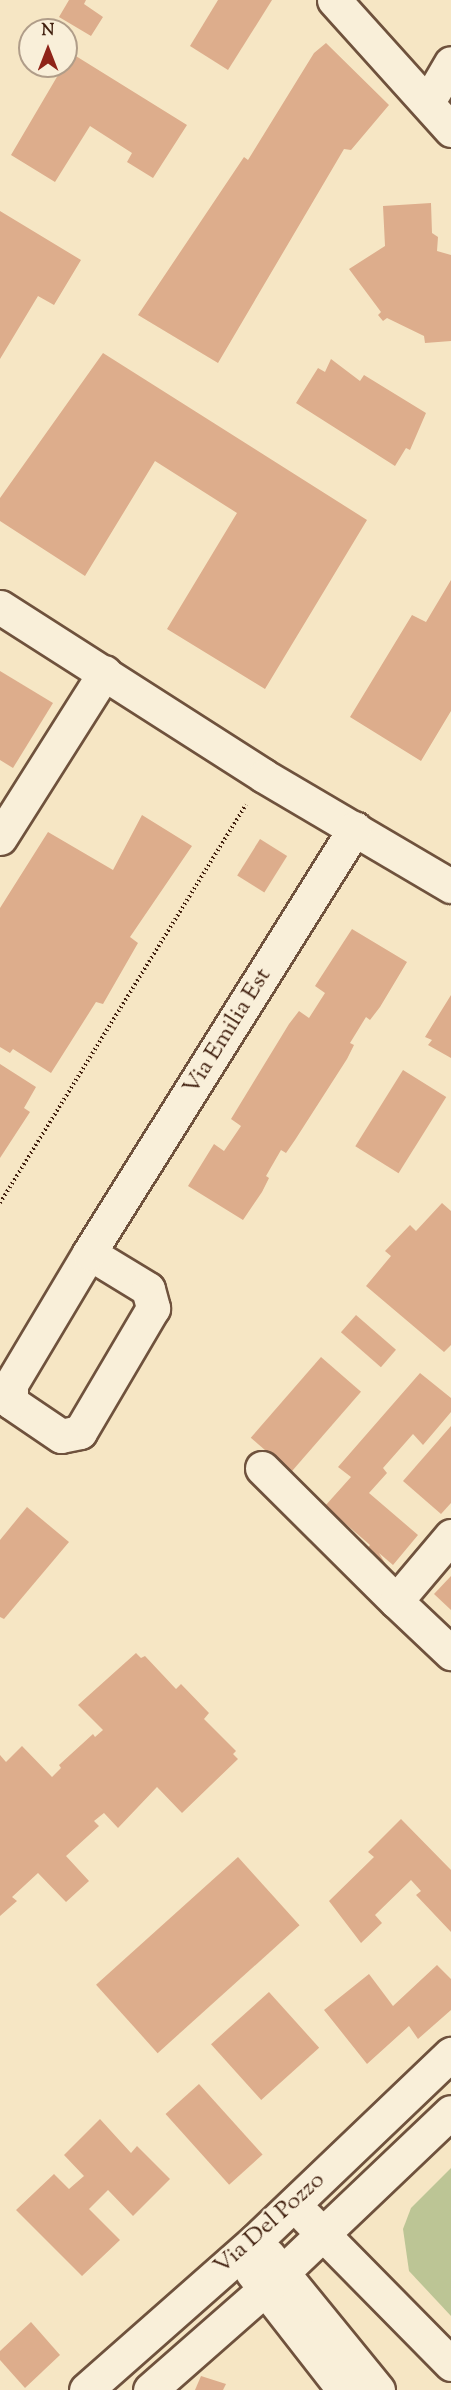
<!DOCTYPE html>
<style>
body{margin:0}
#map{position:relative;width:451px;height:2390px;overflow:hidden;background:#f6e6c4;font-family:"Sorts Mill Goudy",serif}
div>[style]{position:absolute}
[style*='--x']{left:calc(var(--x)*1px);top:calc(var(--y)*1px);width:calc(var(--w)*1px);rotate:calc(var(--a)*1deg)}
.green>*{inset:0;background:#bcc595}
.building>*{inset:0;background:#ddad8c;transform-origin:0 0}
.path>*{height:4px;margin-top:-2px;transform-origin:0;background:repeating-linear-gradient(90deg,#422110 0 1.5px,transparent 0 4.5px)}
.roads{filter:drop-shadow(2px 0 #6f523d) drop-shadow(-2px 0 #6f523d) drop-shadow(0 2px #6f523d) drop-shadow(0 -2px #6f523d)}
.minor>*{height:33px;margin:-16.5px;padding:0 16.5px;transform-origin:16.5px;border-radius:16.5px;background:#f9efd9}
span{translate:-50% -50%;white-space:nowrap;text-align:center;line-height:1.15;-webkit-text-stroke:4.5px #f9efd9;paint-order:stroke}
.street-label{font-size:24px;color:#422110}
.north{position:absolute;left:18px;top:18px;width:60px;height:60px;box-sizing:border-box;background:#f9efd9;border:2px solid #b09d89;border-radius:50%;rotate:0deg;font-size:16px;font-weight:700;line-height:24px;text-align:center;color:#422110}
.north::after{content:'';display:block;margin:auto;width:21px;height:27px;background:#8f2418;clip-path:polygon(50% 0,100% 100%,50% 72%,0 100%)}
</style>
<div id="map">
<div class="green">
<i style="clip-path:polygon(451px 2168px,451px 2316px,409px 2271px,403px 2229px,411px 2208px)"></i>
</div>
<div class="building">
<i style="clip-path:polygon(69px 0,86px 0,84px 4px,103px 17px,91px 36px,59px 17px)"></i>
<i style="clip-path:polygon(218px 0,272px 0,228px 70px,190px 46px)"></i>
<i style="clip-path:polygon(326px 43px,389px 105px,351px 150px,344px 149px,218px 363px,138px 315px,244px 157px,248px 160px,314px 53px)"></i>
<i style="clip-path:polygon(71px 53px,187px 125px,153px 178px,127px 162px,132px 153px,90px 126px,55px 182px,11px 155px)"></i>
<i style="clip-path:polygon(431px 203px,432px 233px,438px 237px,437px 251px,451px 255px,451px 341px,425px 343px,424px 336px,387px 318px,383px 321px,378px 315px,381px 312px,349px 269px,385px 246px,383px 206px)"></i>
<i style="clip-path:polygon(0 211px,81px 260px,54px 305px,38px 296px,0 359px)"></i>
<i style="clip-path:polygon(103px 353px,367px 520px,265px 689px,167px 629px,237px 513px,155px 461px,85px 576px,0 521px,0 498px)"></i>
<i style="clip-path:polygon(331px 359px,360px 381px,364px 375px,426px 413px,410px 450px,406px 448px,395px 466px,296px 403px,318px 368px,325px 372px)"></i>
<i style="clip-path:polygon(451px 580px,451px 711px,421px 761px,350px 717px,412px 615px,426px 622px)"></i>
<i style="clip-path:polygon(0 671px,53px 703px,13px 768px,0 760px)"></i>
<i style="clip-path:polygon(142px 815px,192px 846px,130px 937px,138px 943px,103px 1004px,96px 1002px,51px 1073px,13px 1049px,10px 1053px,0 1047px,0 908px,48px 832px,113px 870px)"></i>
<i style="left:260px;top:839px;width:32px;height:43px;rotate:32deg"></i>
<i style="clip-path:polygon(352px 929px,407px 962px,380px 1007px,370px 1020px,366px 1017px,350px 1043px,354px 1045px,347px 1059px,295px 1140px,286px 1153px,281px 1150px,266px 1176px,269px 1178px,262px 1192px,243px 1220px,188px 1186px,214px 1144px,224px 1151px,241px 1126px,231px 1119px,289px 1024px,299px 1011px,309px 1018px,325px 993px,315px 986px)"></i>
<i style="clip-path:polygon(451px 995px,451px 1058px,428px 1045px,432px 1040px,425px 1037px)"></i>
<i style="clip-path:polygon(0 1064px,36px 1087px,24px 1108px,30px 1112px,0 1158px)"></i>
<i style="left:403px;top:1070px;width:51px;height:90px;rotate:32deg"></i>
<i style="clip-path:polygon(442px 1203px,451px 1211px,451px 1345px,444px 1352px,366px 1286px,391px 1256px,385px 1251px,410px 1225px,416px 1231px)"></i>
<i style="left:356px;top:1315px;width:53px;height:23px;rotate:41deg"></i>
<i style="left:321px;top:1357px;width:53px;height:107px;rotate:41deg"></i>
<i style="clip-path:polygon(420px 1373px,451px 1398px,451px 1412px,423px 1445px,413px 1434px,383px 1468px,387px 1473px,369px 1493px,418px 1535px,393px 1565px,379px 1553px,389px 1570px,386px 1574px,365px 1552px,370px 1545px,325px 1506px,351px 1477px,338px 1467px)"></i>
<i style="clip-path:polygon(451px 1426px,451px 1503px,441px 1514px,403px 1481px)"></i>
<i style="clip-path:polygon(27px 1507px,69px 1542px,4px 1619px,0 1617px,0 1540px)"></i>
<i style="clip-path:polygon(451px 1576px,451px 1610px,434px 1594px)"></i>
<i style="clip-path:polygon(136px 1653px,141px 1658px,145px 1656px,176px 1689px,181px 1684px,209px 1713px,204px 1719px,236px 1751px,233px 1754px,238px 1759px,182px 1813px,157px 1787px,118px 1828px,104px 1813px,94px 1821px,99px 1826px,66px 1856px,89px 1881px,66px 1902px,38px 1873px,12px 1897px,17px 1901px,0 1916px,0 1755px,6px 1762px,22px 1746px,52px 1777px,61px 1768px,59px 1765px,93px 1734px,95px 1737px,103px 1730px,78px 1705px)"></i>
<i style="clip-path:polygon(401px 1819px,451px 1870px,451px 1932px,416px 1895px,421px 1891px,411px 1880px,375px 1915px,382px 1923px,361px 1943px,329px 1901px,374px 1857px,368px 1852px)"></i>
<i style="left:238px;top:1857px;width:92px;height:191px;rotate:48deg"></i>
<i style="clip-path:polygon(437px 1965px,451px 1979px,451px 2010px,418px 2039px,409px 2026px,367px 2064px,324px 2010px,369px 1974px,393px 2006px)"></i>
<i style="left:269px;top:1992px;width:75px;height:78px;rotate:48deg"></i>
<i style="left:199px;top:2084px;width:95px;height:45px;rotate:48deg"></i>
<i style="clip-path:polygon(100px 2119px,131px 2153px,137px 2146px,170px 2179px,133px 2216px,108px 2190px,89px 2209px,120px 2240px,82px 2276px,16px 2210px,54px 2174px,69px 2189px,84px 2176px,64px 2155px)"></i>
<i style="clip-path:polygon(31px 2322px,60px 2355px,25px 2388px,0 2360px,0 2351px)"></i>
<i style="clip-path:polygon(201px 2376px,226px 2384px,223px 2390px,195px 2390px)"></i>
</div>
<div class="path">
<i style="--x:0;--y:1203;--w:468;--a:-58.3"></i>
</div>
<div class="roads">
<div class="minor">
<i style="--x:334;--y:0;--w:175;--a:48"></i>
<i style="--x:428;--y:102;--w:45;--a:-59.5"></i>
<i style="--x:0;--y:607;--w:313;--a:32.6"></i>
<i style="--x:264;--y:776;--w:217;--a:30.5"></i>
<i style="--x:0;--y:838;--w:196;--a:-57.7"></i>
<i style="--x:89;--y:1253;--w:69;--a:31.4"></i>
<i style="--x:148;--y:1289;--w:20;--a:75"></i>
<i style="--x:153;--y:1308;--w:144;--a:120.5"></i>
<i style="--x:80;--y:1432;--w:19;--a:168"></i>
<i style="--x:61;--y:1436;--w:60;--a:-145.8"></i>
<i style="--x:11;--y:1402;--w:18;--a:-90"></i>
<i style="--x:11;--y:1384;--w:152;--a:-59.2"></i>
<i style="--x:89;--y:1253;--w:501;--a:-57.96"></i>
<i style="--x:262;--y:1468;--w:189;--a:44.8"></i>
<i style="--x:451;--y:1536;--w:85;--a:130.2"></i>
<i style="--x:396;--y:1601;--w:76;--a:43.4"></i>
<i style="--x:307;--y:2218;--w:205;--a:45.4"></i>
<i style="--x:268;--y:2255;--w:174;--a:50.8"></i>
<i style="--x:252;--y:2272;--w:150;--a:52.1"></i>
<i style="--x:86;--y:2390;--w:225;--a:-41.4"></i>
<i style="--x:255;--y:2241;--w:271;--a:-43.7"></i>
<i style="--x:150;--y:2390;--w:154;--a:-41.3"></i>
<i style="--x:266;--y:2288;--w:255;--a:-43.6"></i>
</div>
</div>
<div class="street-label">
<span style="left:228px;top:1032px;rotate:-58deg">Via Emilia Est</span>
<span style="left:270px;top:2224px;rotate:-42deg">Via Del Pozzo</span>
</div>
<div class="north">N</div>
</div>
